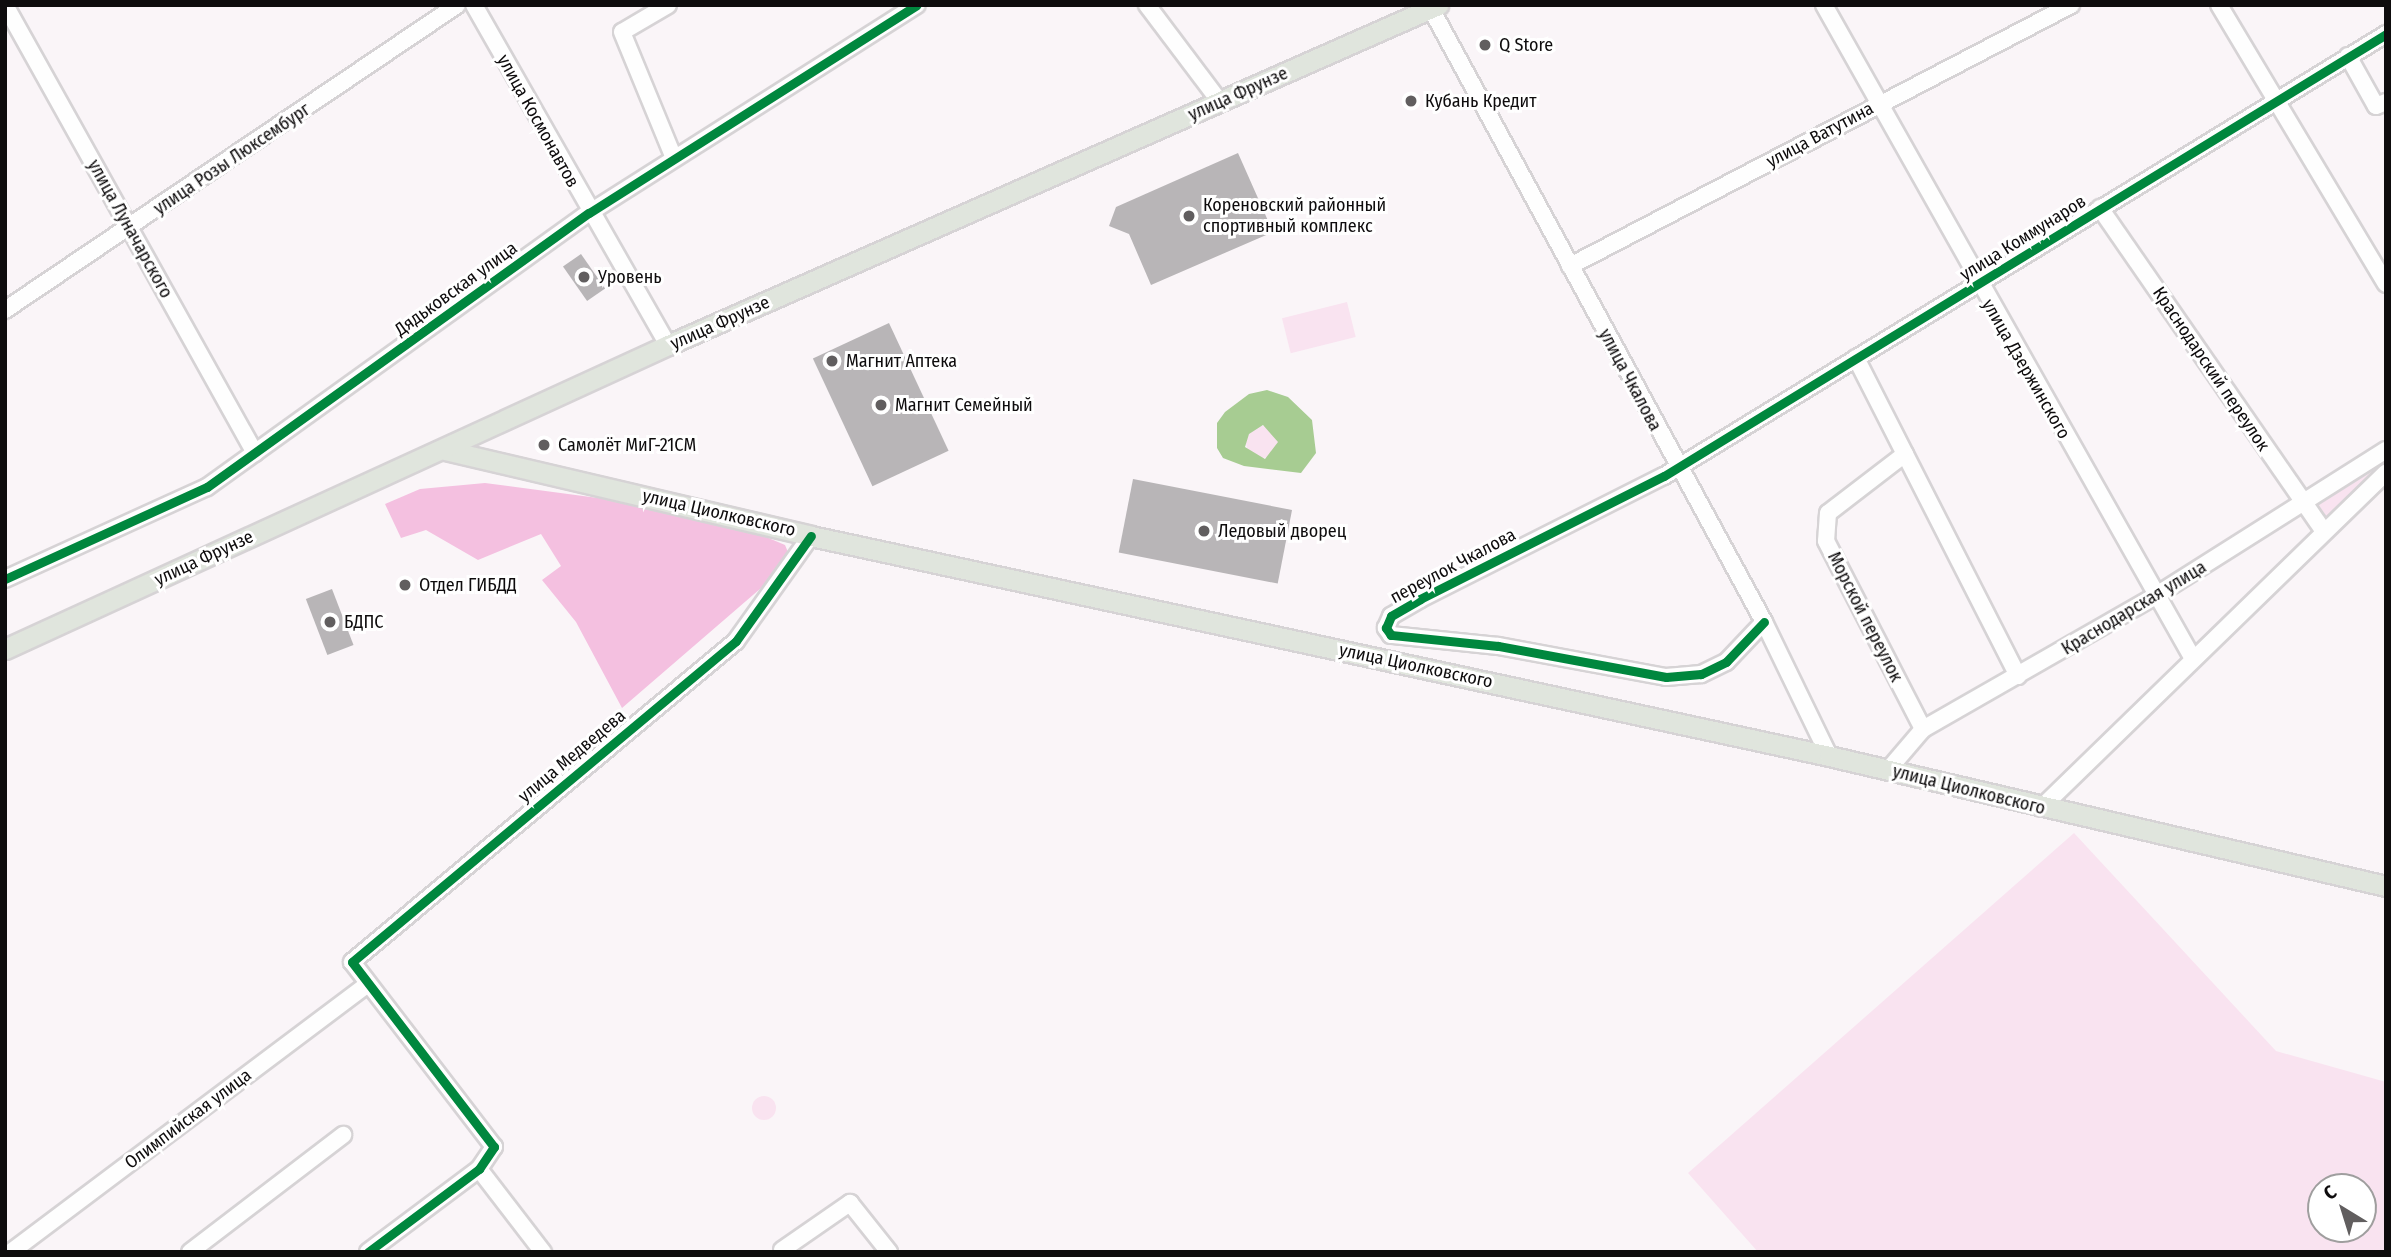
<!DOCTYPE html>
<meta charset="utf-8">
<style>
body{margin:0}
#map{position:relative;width:2391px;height:1257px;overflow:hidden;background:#faf5f8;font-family:"Fira Sans Condensed",sans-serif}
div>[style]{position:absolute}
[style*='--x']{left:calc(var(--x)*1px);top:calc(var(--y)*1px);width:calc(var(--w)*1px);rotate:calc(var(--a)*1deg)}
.green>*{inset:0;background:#f9e3f0;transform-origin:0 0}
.round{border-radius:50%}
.forest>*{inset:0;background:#f4c0e0}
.water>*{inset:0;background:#a7cc92}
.building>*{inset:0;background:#b8b5b7;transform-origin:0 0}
.roads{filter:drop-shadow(2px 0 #d6d3d5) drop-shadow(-2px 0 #d6d3d5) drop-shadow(0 2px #d6d3d5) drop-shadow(0 -2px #d6d3d5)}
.minor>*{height:16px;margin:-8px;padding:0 8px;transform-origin:8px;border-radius:8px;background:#fefefe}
.major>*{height:19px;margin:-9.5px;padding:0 9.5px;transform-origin:9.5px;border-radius:9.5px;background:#e0e5dd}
.cycleway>*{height:9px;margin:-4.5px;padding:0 4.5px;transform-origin:4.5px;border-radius:4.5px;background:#00873e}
.dots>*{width:19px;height:19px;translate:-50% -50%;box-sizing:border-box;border:4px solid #fff;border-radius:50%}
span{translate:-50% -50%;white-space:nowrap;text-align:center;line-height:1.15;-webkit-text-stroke:6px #fff;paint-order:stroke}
.poi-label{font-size:18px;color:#0e0c0d}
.left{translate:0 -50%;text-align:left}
.street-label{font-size:18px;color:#0e0c0d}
.frame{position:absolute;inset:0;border:7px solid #0e0c0d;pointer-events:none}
.north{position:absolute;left:2307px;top:1173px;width:70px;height:70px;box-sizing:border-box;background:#fff;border:2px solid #9f9e9e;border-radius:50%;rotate:322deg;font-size:19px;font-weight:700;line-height:28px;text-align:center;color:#0e0c0d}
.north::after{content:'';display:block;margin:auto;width:24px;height:32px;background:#615e5f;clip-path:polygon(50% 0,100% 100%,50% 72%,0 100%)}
</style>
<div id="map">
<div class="green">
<i style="left:1347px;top:302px;width:36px;height:67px;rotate:76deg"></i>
<i class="round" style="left:1246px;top:426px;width:32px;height:32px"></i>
<i style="clip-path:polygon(2386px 456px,2386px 467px,2332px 520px,2316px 515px,2309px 504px)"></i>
<i style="clip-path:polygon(evenodd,2074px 833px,2276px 1051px,2386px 1082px,2386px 1252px,1758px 1252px,1688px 1173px,2074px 833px,2321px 1187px,2363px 1187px,2363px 1229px,2321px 1229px,2321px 1187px)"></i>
<i class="round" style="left:752px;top:1096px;width:24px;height:24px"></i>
</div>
<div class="forest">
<i style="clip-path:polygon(485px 483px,613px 500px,757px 533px,785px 545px,790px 557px,774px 577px,622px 708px,576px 622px,542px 580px,561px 566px,541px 534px,478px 560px,426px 530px,401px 538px,385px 504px,420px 489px)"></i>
</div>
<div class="water">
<i style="clip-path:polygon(evenodd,1267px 390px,1288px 397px,1312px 420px,1316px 453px,1301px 473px,1244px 466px,1223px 458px,1217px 448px,1217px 423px,1225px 412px,1249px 394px,1267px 390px,1263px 425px,1278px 442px,1265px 459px,1245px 447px,1249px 434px,1263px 425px)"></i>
</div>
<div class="building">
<i style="clip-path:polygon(1238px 153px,1273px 232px,1151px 285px,1129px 234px,1109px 226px,1116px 207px)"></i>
<i style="left:581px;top:254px;width:42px;height:22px;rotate:55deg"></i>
<i style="left:889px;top:323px;width:141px;height:84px;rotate:65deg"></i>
<i style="left:1133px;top:479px;width:162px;height:75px;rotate:11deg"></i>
<i style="left:332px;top:589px;width:60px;height:28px;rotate:69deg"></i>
</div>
<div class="roads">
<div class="minor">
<i style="--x:5;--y:5;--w:513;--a:60.84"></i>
<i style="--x:474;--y:5;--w:391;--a:60.3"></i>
<i style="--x:668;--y:5;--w:53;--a:149.6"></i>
<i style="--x:622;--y:32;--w:136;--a:67.6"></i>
<i style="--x:1147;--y:5;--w:121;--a:53"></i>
<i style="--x:1429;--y:5;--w:702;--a:61.5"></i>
<i style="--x:1764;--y:622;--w:149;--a:64.1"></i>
<i style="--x:1824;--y:5;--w:749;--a:60.56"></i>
<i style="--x:2219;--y:5;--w:325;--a:59.1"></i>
<i style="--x:2348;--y:56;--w:57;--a:60.8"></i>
<i style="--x:2376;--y:106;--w:11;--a:-22"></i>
<i style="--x:2100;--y:208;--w:392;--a:55.3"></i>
<i style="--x:1570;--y:266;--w:565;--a:-27.52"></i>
<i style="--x:5;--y:310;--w:545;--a:-34.01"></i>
<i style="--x:1856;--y:358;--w:357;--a:63"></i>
<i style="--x:1905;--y:454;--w:97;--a:142.5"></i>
<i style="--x:1828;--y:513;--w:28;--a:94"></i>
<i style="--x:1826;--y:541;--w:212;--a:62.7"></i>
<i style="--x:5;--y:579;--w:222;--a:-24.5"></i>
<i style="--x:207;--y:487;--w:470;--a:-35.7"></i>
<i style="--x:589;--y:213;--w:388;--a:-32.4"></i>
<i style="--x:1764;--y:622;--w:55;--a:133.5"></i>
<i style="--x:1726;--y:662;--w:28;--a:154"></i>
<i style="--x:1701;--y:674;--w:35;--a:175"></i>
<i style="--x:1666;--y:677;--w:171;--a:-169.5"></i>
<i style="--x:1498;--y:646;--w:108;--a:-174.1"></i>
<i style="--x:1391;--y:635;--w:9;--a:-126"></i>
<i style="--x:1386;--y:628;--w:13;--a:-67"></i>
<i style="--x:1391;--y:616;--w:34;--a:-30"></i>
<i style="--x:1420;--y:599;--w:273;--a:-26.8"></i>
<i style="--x:1664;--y:476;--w:847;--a:-31.47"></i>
<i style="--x:1888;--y:770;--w:54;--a:-49.5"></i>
<i style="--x:1923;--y:729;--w:267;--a:-29.8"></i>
<i style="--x:2155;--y:596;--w:273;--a:-32.3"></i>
<i style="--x:2041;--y:808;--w:481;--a:-44.2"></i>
<i style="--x:479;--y:1169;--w:105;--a:52.4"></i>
<i style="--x:782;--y:1250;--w:83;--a:-34.7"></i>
<i style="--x:850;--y:1203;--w:63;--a:51.5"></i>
<i style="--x:11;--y:1252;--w:444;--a:-36.9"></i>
<i style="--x:190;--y:1252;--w:193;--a:-37.4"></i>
<i style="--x:368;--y:1252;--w:139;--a:-36.8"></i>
<i style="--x:479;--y:1169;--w:27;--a:-56"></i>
<i style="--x:494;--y:1147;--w:233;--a:-127.5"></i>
<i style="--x:352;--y:962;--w:500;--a:-39.89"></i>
<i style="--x:736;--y:641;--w:129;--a:-54.5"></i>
</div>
<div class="major">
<i style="--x:445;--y:450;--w:376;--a:13.2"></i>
<i style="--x:811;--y:536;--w:1042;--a:12.19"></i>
<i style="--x:1829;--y:756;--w:572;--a:13.14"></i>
<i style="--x:5;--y:649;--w:729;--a:-24.63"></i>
<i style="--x:668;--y:345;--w:842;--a:-23.82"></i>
</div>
</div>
<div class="cycleway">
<i style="--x:5;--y:579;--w:222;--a:-24.5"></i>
<i style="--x:207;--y:487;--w:470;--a:-35.7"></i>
<i style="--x:589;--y:213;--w:388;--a:-32.4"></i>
<i style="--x:1764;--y:622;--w:55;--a:133.5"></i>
<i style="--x:1726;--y:662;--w:28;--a:154"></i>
<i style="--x:1701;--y:674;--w:35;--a:175"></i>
<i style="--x:1666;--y:677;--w:171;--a:-169.5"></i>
<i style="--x:1498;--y:646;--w:108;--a:-174.1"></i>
<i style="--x:1391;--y:635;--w:9;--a:-126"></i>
<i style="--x:1386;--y:628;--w:13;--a:-67"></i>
<i style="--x:1391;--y:616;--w:34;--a:-30"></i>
<i style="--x:1420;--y:599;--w:273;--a:-26.8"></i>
<i style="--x:1664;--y:476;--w:847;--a:-31.47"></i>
<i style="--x:368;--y:1252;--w:139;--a:-36.8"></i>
<i style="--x:479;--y:1169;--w:27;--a:-56"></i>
<i style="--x:494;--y:1147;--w:233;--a:-127.5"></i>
<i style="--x:352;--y:962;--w:500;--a:-39.89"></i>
<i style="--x:736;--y:641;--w:129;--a:-54.5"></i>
</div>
<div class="dots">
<i style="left:1485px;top:45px;background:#615e5f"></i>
<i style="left:1411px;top:101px;background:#615e5f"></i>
<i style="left:1189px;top:216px;background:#615e5f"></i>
<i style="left:584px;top:277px;background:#615e5f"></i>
<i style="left:832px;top:361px;background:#615e5f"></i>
<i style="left:881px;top:405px;background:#615e5f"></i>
<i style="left:544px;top:445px;background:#615e5f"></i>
<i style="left:1204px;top:531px;background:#615e5f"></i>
<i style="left:405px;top:585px;background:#615e5f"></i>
<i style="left:330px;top:622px;background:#615e5f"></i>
</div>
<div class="poi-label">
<span class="left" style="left:1499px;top:45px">Q Store</span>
<span class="left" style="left:1425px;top:101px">Кубань Кредит</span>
<span class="left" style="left:1203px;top:216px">Кореновский районный<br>спортивный комплекс</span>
<span class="left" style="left:598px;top:277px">Уровень</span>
<span class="left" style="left:846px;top:361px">Магнит Аптека</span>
<span class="left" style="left:895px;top:405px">Магнит Семейный</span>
<span class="left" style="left:558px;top:445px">Самолёт МиГ-21СМ</span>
<span class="left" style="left:1218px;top:531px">Ледовый дворец</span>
<span class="left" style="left:419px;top:585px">Отдел ГИБДД</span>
<span class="left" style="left:344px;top:622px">БДПС</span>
</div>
<div class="street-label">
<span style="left:1238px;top:94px;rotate:-24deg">улица Фрунзе</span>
<span style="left:538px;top:121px;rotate:61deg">улица Космонавтов</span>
<span style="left:1820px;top:135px;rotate:-28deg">улица Ватутина</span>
<span style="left:232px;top:159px;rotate:-34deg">улица Розы Люксембург</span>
<span style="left:130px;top:229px;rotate:61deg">улица Луначарского</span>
<span style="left:2023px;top:238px;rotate:-32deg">улица Коммунаров</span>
<span style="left:456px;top:289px;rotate:-36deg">Дядьковская улица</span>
<span style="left:720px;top:323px;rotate:-24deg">улица Фрунзе</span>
<span style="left:2026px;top:369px;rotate:60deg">улица Дзержинского</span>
<span style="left:2211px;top:369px;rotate:56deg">Краснодарский переулок</span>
<span style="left:1630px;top:380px;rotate:62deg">улица Чкалова</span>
<span style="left:719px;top:513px;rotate:13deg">улица Циолковского</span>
<span style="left:204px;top:558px;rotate:-25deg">улица Фрунзе</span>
<span style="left:1453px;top:566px;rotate:-28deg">переулок Чкалова</span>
<span style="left:2134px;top:608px;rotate:-31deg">Краснодарская улица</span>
<span style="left:1865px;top:617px;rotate:63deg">Морской переулок</span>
<span style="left:1416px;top:666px;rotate:12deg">улица Циолковского</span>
<span style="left:572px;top:756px;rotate:-40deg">улица Медведева</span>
<span style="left:1969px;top:790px;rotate:14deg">улица Циолковского</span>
<span style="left:188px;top:1119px;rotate:-37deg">Олимпийская улица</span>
</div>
<div class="frame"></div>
<div class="north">С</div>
</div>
